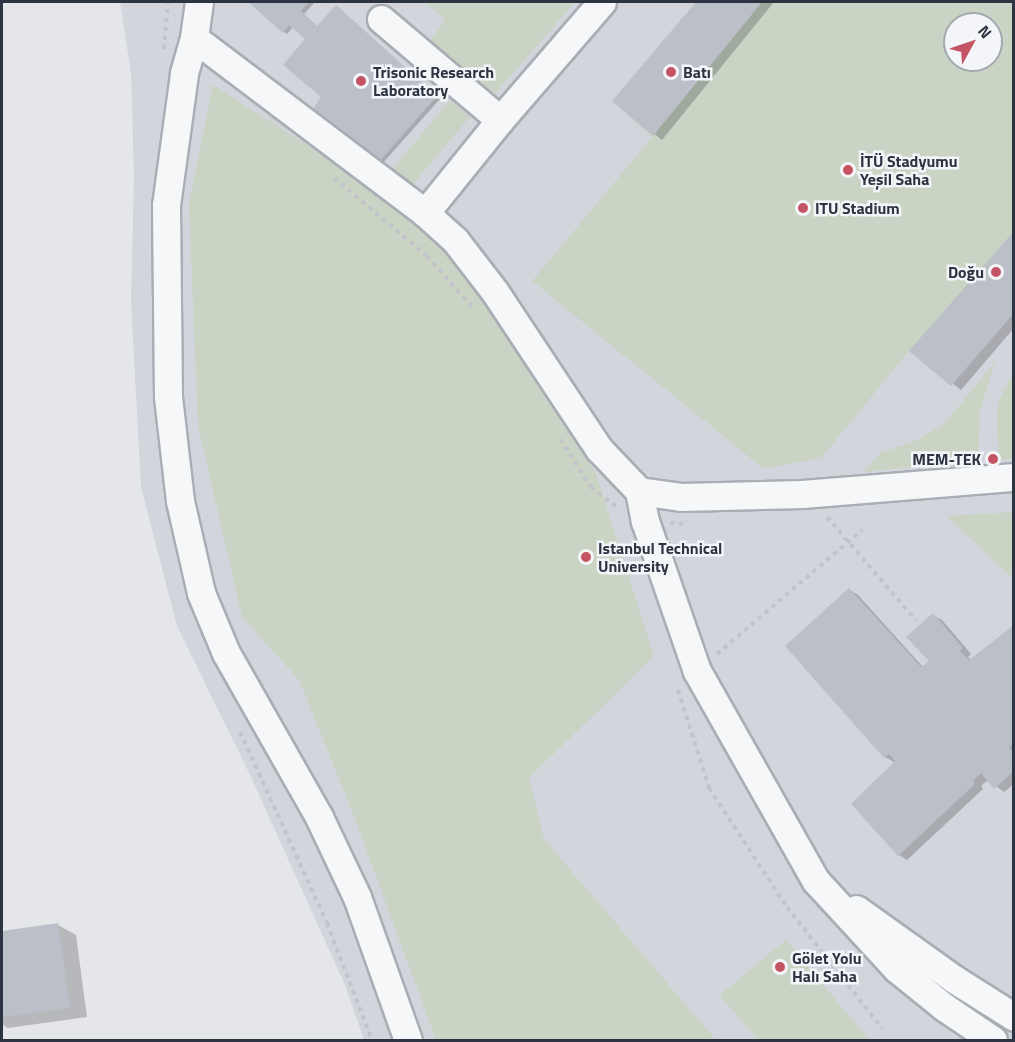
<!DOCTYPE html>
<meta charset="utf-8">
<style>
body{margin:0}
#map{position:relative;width:1015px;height:1042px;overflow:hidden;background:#e4e6ea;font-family:"Titillium Web",sans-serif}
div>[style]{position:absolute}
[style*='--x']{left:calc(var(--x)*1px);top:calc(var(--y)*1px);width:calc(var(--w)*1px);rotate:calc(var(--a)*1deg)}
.built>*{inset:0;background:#d2d5dc}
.green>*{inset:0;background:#c9d4c5;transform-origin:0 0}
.shadow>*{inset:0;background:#0003}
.building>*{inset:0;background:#bbbfc7}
.path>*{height:4px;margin-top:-2px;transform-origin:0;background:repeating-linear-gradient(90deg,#c2c4c9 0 4.5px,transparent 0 9px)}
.roads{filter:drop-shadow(2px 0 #a9adb4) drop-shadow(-2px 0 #a9adb4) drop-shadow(0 2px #a9adb4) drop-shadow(0 -2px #a9adb4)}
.minor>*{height:27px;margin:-13.5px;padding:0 13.5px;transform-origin:13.5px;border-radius:13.5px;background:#f6f7f9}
.dots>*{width:16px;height:16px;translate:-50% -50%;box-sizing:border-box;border:3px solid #f3f5f8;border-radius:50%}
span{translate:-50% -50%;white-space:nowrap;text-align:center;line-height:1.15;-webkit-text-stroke:5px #f3f5f8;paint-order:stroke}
.poi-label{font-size:16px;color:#2d3441;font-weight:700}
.left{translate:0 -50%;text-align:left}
.right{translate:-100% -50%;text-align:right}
.frame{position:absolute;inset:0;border:3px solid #2d3441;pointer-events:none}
.north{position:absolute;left:943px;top:12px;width:60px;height:60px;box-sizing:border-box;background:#f3f5f8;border:2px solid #a4a8af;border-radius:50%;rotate:50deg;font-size:16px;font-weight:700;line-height:24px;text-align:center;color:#2d3441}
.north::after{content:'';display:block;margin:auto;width:21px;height:27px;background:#c45463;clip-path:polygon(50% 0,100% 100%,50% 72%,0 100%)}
</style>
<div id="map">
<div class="built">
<i style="clip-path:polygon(evenodd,120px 2px,1013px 2px,1013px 1040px,364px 1040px,345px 985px,251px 777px,177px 626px,141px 487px,131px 301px,134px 175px,131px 73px,120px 2px,955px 24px,991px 24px,991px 60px,955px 60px,955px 24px)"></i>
</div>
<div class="green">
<i style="clip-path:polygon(425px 2px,575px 2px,493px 96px,427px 46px,445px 20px)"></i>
<i style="clip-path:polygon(evenodd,696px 2px,1013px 2px,1013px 313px,951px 386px,909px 351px,821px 458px,764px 469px,532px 281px,652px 137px,612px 101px,696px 2px,955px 24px,991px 24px,991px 60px,955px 60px,955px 24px)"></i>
<i style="clip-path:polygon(213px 85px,426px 221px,487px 304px,596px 474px,654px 656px,529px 778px,544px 839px,716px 1040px,436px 1040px,351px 808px,299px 680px,242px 617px,198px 425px,189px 204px)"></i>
<i style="left:450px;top:100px;width:26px;height:89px;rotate:40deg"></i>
<i style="clip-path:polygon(995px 362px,980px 411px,978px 460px,864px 472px,880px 453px,915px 441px,943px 425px)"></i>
<i style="clip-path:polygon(1013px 372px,1013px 459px,998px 460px,997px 405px)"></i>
<i style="clip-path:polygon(1013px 512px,1014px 512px,1013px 579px,947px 516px)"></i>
<i style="clip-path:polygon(786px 940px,869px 1040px,758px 1040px,720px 995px)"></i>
</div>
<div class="shadow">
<i style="clip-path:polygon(251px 2px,315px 2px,304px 14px,318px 27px,340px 9px,440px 99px,382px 164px,323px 97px,307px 39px,294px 26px,287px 34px,283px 31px)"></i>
<i style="clip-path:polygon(698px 2px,774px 2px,662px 140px,614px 101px)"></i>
<i style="clip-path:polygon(1014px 233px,1014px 328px,961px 390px,911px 351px)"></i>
<i style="clip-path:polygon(850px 590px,858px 595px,923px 667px,931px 661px,933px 615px,942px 620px,971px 654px,968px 657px,971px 660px,1014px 627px,1014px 784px,1004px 792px,988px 780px,981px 786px,983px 789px,907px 860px,899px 855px,896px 763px,885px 757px)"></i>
<i style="clip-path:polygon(58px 925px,76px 935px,87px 1017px,8px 1028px,2px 1024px,2px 933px)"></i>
</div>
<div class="building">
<i style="clip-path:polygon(248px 2px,309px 2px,301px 11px,317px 26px,336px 5px,437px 96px,378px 163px,312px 110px,321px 97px,283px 65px,305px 39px,289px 25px,283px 33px)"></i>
<i style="clip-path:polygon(696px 2px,762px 2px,653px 136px,612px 101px)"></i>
<i style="clip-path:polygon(1014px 231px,1014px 313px,951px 386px,909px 351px)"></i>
<i style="clip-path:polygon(849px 588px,921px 667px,929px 661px,906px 637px,933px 613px,963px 648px,960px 651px,969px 660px,1014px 625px,1014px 743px,1009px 747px,1014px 753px,1014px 771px,994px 789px,981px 773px,973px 781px,975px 784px,898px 856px,851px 804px,895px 761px,889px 754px,884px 758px,785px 646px)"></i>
<i style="clip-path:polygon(58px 923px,70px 1008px,2px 1017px,2px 931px)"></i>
</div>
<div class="path">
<i style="--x:164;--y:49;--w:47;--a:-85.1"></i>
<i style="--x:334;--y:178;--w:121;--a:40"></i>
<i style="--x:427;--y:256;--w:72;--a:48.4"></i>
<i style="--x:560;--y:439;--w:57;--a:57.1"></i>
<i style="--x:591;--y:487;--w:34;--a:38"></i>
<i style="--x:827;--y:517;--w:137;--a:49.4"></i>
<i style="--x:670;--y:523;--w:17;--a:3"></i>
<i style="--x:717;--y:654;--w:191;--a:-40.5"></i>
<i style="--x:678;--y:690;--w:103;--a:72.4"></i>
<i style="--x:709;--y:788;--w:142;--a:56.8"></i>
<i style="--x:787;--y:907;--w:154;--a:51.9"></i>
<i style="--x:240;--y:732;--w:210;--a:65.5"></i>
<i style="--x:327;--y:923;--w:125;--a:69"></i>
</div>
<div class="roads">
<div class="minor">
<i style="--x:199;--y:2;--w:36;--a:98"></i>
<i style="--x:194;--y:38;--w:37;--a:106"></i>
<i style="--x:184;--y:74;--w:132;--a:97.8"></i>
<i style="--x:166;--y:205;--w:192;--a:89.4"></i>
<i style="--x:168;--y:397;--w:105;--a:83.4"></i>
<i style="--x:180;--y:501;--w:94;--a:77.1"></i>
<i style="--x:201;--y:593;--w:65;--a:67.4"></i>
<i style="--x:226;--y:653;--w:189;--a:60.4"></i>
<i style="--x:319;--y:817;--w:89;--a:64.6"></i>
<i style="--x:357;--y:897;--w:152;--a:70.4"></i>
<i style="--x:381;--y:19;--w:156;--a:40.3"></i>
<i style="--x:194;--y:38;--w:290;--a:37.1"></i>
<i style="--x:425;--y:213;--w:40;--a:42"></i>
<i style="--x:455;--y:240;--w:66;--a:52.4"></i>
<i style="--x:495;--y:292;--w:188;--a:56.5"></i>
<i style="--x:599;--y:449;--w:58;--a:46.4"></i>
<i style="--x:639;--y:491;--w:42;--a:8.1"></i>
<i style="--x:681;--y:497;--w:121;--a:-1.4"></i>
<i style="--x:802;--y:494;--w:213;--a:-4.6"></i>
<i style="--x:425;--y:213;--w:119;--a:-51.1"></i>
<i style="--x:500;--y:120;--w:156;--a:-49.2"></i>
<i style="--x:639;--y:491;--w:31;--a:79"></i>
<i style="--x:645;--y:521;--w:159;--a:70.9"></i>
<i style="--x:697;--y:671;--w:241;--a:60.5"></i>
<i style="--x:816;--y:881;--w:120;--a:47.4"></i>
<i style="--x:897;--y:969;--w:60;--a:39"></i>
<i style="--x:944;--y:1007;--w:59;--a:34"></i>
<i style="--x:856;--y:909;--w:120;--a:35.5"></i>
<i style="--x:954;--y:979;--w:71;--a:32.3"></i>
</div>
</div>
<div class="dots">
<i style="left:671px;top:72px;background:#c45463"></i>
<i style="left:361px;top:81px;background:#c45463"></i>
<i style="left:848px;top:170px;background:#c45463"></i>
<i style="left:803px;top:208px;background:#c45463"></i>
<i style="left:996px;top:272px;background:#c45463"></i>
<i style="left:993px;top:459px;background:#c45463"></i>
<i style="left:586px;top:557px;background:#c45463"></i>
<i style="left:780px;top:967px;background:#c45463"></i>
</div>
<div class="poi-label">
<span class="left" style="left:373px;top:81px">Trisonic Research<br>Laboratory</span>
<span class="left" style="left:683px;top:72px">Batı</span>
<span class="left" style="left:860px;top:170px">İTÜ Stadyumu<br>Yeşil Saha</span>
<span class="left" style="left:815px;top:208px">ITU Stadium</span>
<span class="right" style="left:984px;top:272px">Doğu</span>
<span class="right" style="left:981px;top:459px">MEM-TEK</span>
<span class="left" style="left:598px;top:557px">Istanbul Technical<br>University</span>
<span class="left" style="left:792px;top:967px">Gölet Yolu<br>Halı Saha</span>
</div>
<div class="frame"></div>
<div class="north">N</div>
</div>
